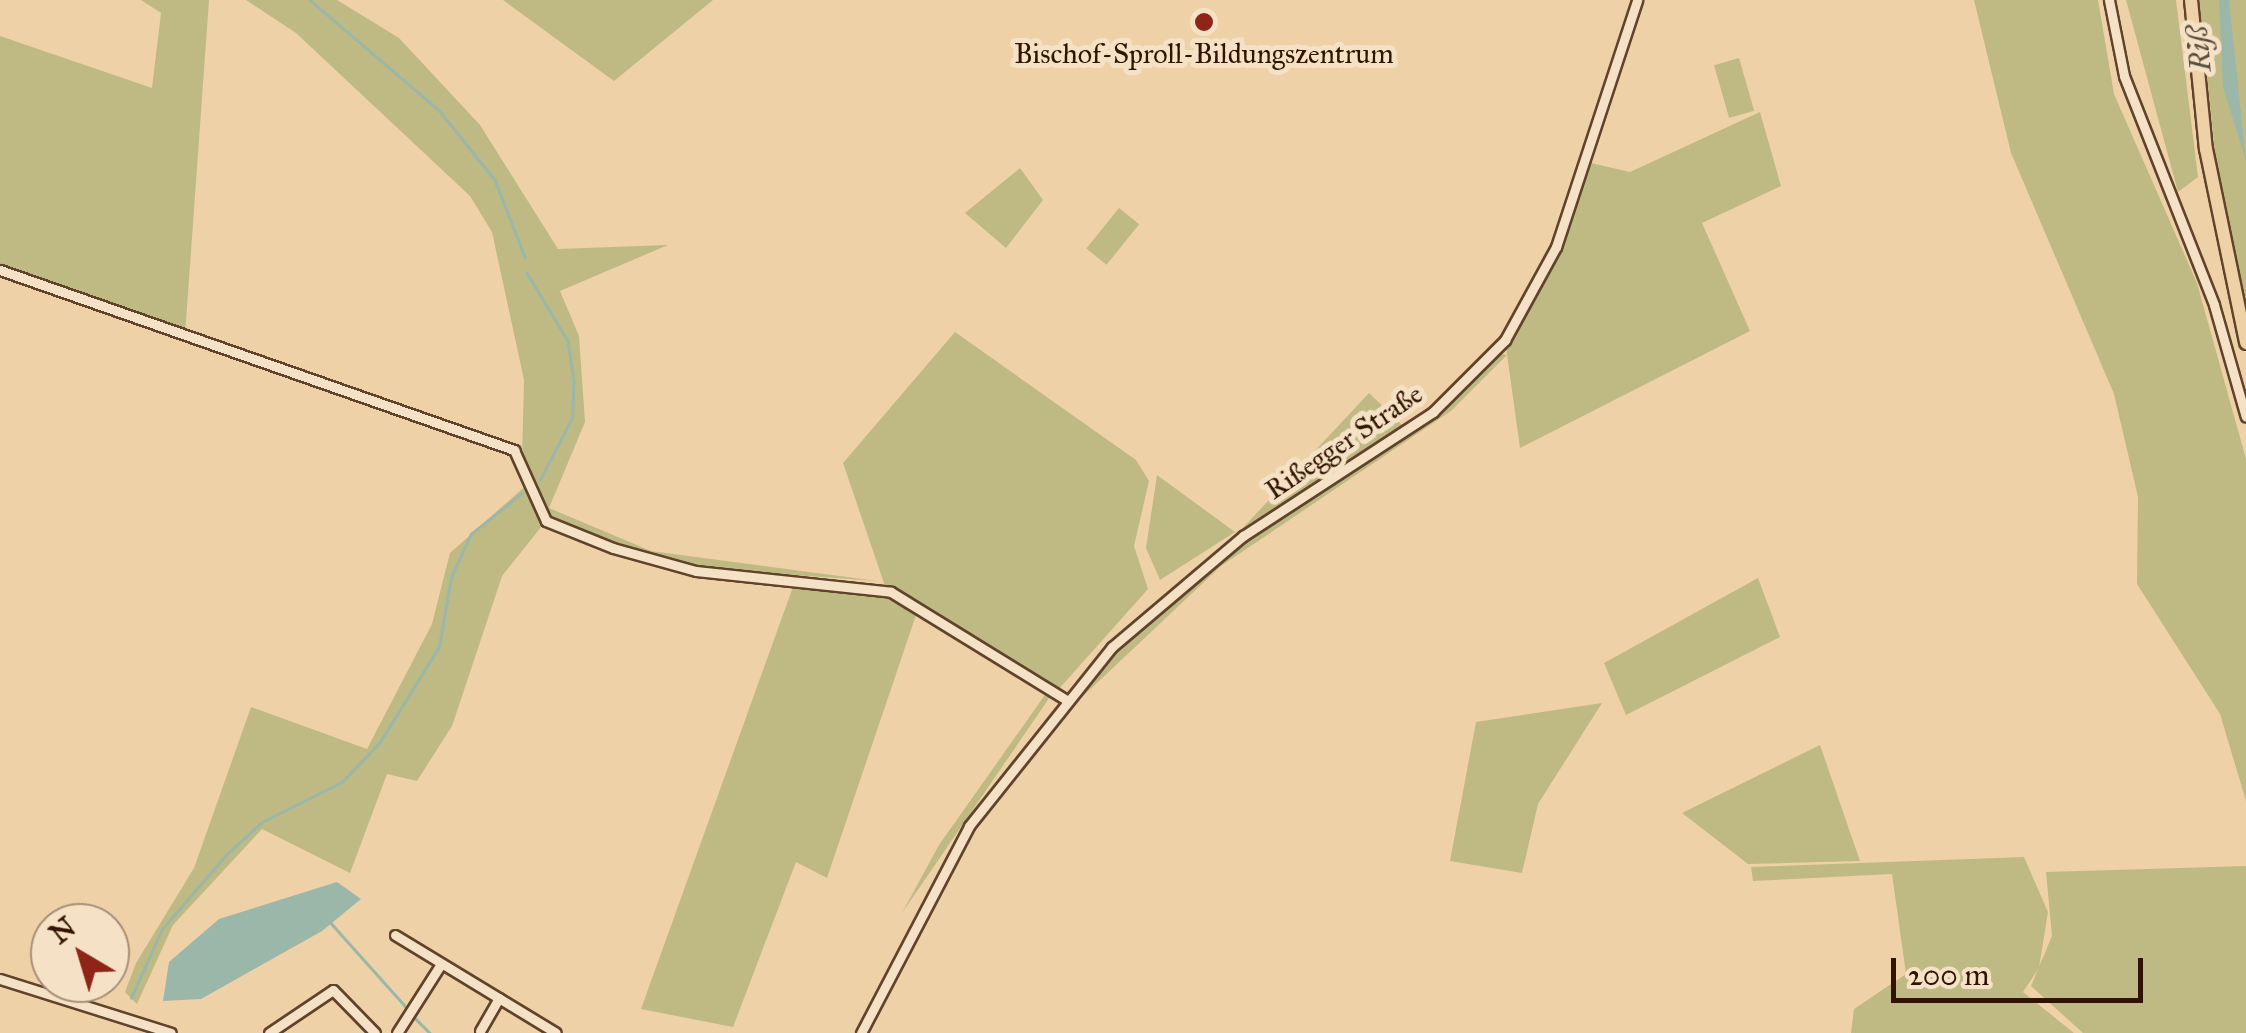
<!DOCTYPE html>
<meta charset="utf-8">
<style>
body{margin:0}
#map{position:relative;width:2246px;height:1033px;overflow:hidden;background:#efd1a7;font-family:"IM FELL Great Primer",serif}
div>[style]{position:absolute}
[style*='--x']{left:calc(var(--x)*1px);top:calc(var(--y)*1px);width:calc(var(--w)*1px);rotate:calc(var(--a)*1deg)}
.green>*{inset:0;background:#bfba83;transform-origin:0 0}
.water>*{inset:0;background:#9ab7a9}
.stream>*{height:2.5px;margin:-1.25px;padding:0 1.25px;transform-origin:1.25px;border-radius:1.25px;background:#9ab7a9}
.roads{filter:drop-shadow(2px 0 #60432a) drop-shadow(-2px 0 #60432a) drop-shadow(0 2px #60432a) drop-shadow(0 -2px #60432a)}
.minor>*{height:9px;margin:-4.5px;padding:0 4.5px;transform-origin:4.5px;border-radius:4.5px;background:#f5e1c6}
.highway>*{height:12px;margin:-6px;padding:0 6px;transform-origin:6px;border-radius:6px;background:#efd1a7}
.dots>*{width:28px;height:28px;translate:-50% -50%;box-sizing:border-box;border:5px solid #f5e1c6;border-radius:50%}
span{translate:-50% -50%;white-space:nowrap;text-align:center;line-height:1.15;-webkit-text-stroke:10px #f5e1c6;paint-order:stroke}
.poi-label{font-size:28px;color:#311400}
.street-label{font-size:28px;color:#311400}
.water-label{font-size:30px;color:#564d3b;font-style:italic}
.north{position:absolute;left:30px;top:903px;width:100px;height:100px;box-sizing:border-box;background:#f5e1c6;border:2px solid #a78f77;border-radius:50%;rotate:322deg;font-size:28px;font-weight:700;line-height:40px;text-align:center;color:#311400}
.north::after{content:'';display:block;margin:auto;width:35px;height:45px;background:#8f2418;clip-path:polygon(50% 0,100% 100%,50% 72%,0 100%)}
.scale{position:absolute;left:1891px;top:958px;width:252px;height:45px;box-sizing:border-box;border:5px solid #311400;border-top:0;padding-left:12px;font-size:30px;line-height:35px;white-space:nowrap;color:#311400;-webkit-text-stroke:8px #f5e1c6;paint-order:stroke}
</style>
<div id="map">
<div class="green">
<i style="clip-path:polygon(141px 0,209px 0,185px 335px,0 270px,0 36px,152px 88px,161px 13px)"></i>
<i style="clip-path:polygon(246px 0,337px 0,399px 38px,480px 125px,558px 249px,668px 245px,560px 291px,579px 336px,585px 422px,549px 508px,651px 551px,877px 581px,698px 568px,546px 521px,502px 576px,452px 726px,417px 781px,387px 774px,350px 873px,262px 829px,173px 925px,137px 1004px,125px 992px,136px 963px,194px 868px,251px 707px,367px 749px,432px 624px,450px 553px,531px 481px,522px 460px,524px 380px,492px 232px,470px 196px,296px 33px)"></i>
<i style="clip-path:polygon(503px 0,713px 0,614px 81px)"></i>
<i style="clip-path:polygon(1974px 0,2098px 0,2114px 94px,2197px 283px,2246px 459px,2246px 801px,2220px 714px,2137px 584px,2138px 497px,2114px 394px,2011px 153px)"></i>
<i style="clip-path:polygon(2126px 0,2176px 0,2198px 177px,2178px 192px)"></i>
<i style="clip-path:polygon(2199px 0,2246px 0,2246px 310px,2217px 171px)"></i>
<i style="left:1739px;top:58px;width:55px;height:26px;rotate:74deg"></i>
<i style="clip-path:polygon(1760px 112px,1781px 186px,1702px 223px,1750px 331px,1520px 448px,1505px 340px,1535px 291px,1587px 162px,1630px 172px)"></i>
<i style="clip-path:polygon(1020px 168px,1043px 200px,1006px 248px,965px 213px)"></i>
<i style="left:1119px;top:208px;width:26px;height:52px;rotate:39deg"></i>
<i style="clip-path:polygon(955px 332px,1136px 460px,1149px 481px,1134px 546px,1148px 589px,1058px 690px,885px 586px,843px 463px)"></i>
<i style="clip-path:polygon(1497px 353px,1507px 355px,1451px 411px,1221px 566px,1064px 714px,1135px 632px,1226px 555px,1433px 417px)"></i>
<i style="clip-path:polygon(1369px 393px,1403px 426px,1239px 532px)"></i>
<i style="clip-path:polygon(1157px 475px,1235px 532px,1160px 580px,1146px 548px)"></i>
<i style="clip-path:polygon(1758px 578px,1780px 637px,1626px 715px,1604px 663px)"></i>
<i style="clip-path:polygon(794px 584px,880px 590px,917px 612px,827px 878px,796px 862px,733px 1027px,641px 1009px)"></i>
<i style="clip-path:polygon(1047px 692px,1052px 694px,902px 913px,939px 845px)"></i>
<i style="clip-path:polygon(1602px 703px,1538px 804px,1522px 873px,1450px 861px,1476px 722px)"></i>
<i style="clip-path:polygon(1820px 745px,1860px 861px,1748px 864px,1682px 813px)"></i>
<i style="clip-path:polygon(2024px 857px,2048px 912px,2039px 968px,2023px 992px,2074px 1033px,1851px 1033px,1854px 1009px,1906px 974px,1892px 874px,1753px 881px,1751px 867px)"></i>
<i style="clip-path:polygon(2246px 866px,2246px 1033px,2083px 1033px,2031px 986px,2052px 936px,2046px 872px)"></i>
</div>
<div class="water">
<i style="clip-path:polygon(2219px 0,2229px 0,2246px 161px,2223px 87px)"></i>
<i style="clip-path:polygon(337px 882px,361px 899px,322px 931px,201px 999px,163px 1001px,169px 962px,219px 919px)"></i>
</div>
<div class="stream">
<i style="--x:310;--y:0;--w:170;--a:40.5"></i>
<i style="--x:439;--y:110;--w:90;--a:51.3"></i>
<i style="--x:495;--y:180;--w:83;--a:68.7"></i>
<i style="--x:527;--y:273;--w:79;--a:58.9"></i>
<i style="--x:568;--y:341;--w:40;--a:81.5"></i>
<i style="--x:574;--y:381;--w:36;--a:92"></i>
<i style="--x:573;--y:417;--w:70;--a:117.3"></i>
<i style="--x:331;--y:923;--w:114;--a:48.2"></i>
<i style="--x:131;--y:998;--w:76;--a:-65.8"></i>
<i style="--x:162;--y:929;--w:98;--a:-49.1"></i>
<i style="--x:226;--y:855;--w:49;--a:-42.5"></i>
<i style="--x:262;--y:822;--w:89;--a:-26.6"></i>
<i style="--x:342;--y:782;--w:55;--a:-46.5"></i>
<i style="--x:380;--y:742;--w:112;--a:-58.2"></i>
<i style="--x:439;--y:647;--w:71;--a:-80.3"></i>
<i style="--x:451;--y:577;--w:47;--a:-65.1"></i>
<i style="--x:471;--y:534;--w:65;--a:-38.8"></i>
<i style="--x:415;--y:1018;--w:21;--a:45"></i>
</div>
<div class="roads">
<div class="minor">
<i style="--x:2109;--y:0;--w:77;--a:78.8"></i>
<i style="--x:2124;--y:76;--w:246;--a:68.5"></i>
<i style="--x:2214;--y:305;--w:116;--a:74.1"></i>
<i style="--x:0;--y:270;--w:545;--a:19.3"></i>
<i style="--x:514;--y:450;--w:78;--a:65.7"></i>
<i style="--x:546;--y:521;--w:72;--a:21.9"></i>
<i style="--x:613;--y:548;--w:86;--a:15.5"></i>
<i style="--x:696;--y:571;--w:196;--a:6.1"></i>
<i style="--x:891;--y:592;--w:204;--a:31.6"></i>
<i style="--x:395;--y:935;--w:188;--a:31.3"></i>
<i style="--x:0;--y:979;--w:179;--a:17.5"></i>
<i style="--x:480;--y:1031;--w:38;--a:-60"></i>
<i style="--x:269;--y:1033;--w:77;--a:-33.9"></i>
<i style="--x:333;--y:990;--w:60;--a:45.7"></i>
<i style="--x:397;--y:1033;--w:78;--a:-57.5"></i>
<i style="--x:861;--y:1033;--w:233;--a:-62.4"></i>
<i style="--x:969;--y:826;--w:229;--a:-51.4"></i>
<i style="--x:1112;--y:647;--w:172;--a:-40.3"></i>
<i style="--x:1243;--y:536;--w:227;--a:-33.1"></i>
<i style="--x:1433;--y:412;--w:102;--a:-45"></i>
<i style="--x:1505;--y:340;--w:106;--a:-61.3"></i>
<i style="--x:1556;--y:247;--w:260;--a:-71.8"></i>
</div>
<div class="highway">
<i style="--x:2191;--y:0;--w:150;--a:84.3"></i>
<i style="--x:2206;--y:149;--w:198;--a:78.3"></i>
</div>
</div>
<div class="dots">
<i style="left:1204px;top:22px;background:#8f2418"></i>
</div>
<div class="poi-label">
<span style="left:1204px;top:54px">Bischof-Sproll-Bildungszentrum</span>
</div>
<div class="street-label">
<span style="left:1344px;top:442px;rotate:-34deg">Rißegger Straße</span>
</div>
<div class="water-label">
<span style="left:2199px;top:49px;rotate:-95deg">Riß</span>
</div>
<div class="north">N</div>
<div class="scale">200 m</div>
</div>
